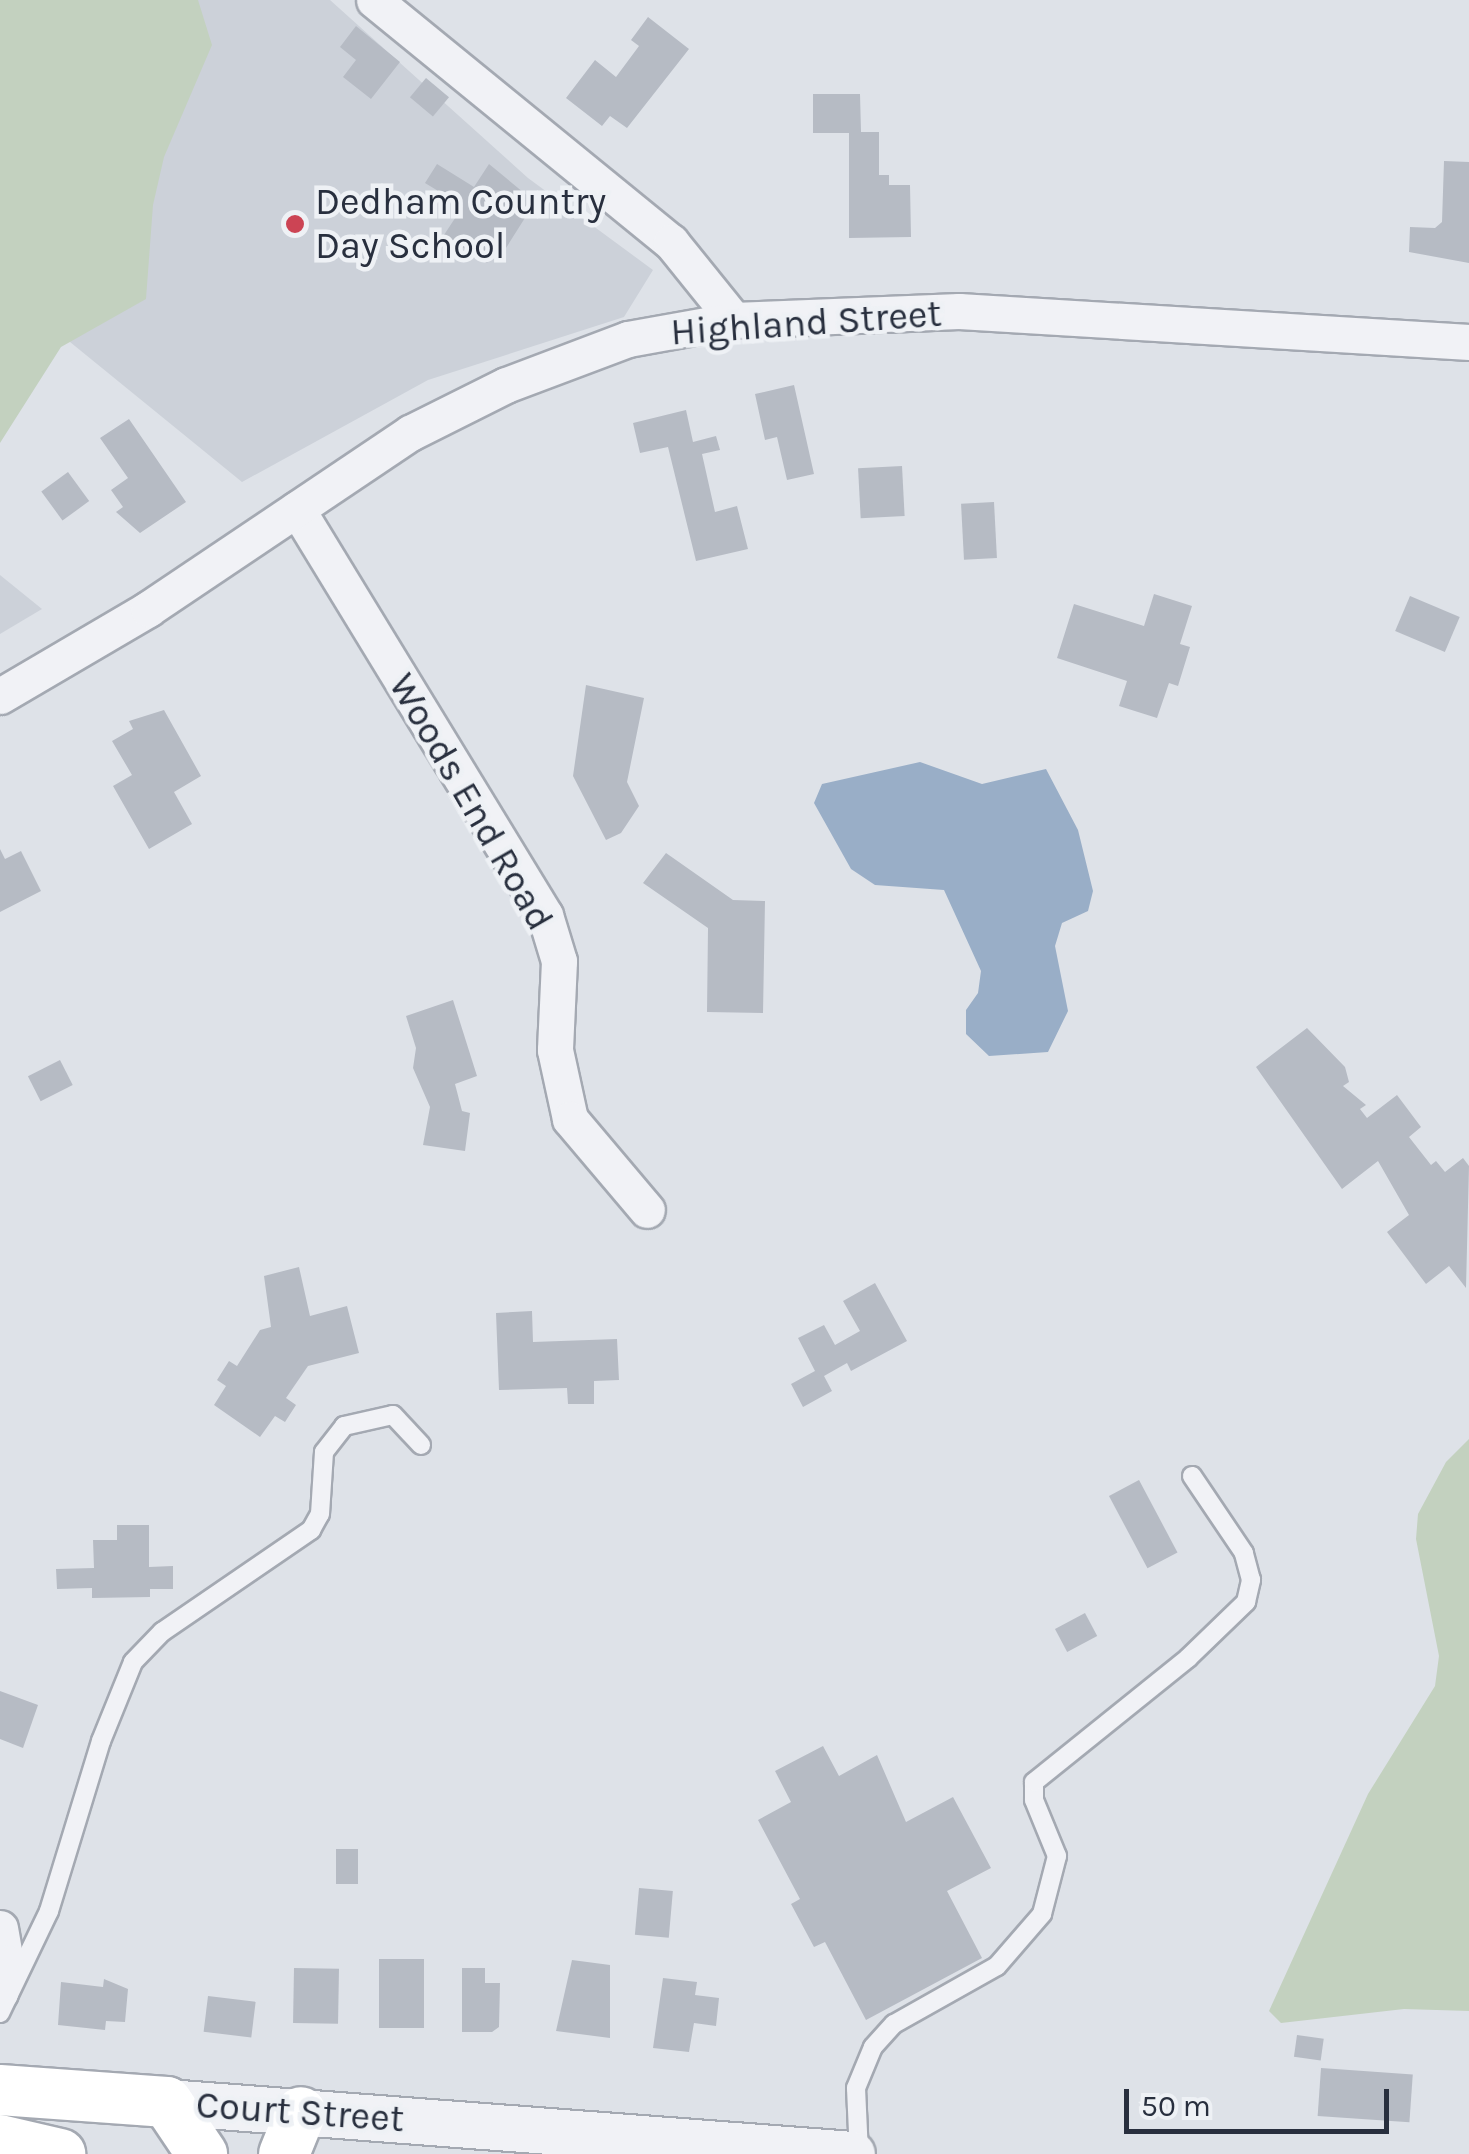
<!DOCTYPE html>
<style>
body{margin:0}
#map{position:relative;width:1469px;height:2154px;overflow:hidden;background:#dee2e8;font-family:Karla,sans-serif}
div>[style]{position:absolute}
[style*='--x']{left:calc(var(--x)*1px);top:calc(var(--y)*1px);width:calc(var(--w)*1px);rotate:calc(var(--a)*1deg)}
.built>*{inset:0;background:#ccd1d9}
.green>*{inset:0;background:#c3d1bf}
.water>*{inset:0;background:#99aec7}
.building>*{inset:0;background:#b6bbc4;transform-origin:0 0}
.roads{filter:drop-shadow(2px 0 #a4a9b2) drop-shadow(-2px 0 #a4a9b2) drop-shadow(0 2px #a4a9b2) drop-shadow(0 -2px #a4a9b2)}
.service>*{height:18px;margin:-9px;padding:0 9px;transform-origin:9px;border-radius:9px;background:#f1f2f6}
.minor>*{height:35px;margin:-17.5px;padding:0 17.5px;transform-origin:17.5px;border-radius:17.5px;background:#f1f2f6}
.tertiary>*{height:45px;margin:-22.5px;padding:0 22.5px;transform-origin:22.5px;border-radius:22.5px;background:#f1f2f6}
.secondary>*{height:50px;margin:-25px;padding:0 25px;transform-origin:25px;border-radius:25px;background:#fff}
.dots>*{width:28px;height:28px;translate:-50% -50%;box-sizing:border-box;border:5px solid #eef1f5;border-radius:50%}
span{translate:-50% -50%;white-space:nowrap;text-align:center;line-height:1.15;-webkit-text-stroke:9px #eef1f5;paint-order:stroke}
.poi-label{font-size:38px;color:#282f3e}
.left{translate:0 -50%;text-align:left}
.street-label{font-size:38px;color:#282f3e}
.scale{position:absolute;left:1124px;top:2089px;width:265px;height:45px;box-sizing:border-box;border:5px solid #282f3e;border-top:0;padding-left:12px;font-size:30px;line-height:35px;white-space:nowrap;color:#282f3e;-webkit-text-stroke:8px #eef1f5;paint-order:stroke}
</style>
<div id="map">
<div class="built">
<i style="clip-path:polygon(0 0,330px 0,528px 178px,653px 270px,624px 317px,428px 380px,242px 482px,0 285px)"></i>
<i style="clip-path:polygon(0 575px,42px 609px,0 634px)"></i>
</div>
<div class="green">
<i style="clip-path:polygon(0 0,198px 0,212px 45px,164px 157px,153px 205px,146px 299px,61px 347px,0 443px)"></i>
<i style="clip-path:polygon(1469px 1439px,1469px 2011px,1404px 2009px,1281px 2023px,1269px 2011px,1368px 1794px,1435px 1686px,1439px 1656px,1416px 1539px,1418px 1514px,1446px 1462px)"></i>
</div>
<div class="water">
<i style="clip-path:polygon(920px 762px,982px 784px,1046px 769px,1078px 830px,1093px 891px,1088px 911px,1062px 923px,1055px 946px,1068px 1011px,1048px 1052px,989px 1056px,966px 1034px,966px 1010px,978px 993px,981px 971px,944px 890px,875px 885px,851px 869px,814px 803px,822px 784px)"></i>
</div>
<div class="building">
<i style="clip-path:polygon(648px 17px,689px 49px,627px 128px,610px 116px,602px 126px,566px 98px,595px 60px,616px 77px,639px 46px,631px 40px)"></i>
<i style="clip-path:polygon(356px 26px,400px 62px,371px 99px,343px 77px,356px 60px,340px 47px)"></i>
<i style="left:426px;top:78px;width:30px;height:25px;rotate:40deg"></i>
<i style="clip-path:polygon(813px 94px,860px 94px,861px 132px,879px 132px,879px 175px,889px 175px,889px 185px,910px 185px,911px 237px,849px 238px,849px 133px,813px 133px)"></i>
<i style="clip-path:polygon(1444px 161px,1469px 162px,1469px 263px,1409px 252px,1410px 227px,1435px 228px,1442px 222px)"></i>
<i style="clip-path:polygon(437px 164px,474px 187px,489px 164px,535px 202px,506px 248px,500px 244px,487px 263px,444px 235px,463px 206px,425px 183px)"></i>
<i style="clip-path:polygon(794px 385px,814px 474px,787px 480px,777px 437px,765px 440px,755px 394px)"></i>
<i style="clip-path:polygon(686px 410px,693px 442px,716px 436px,720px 450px,702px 454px,715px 512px,737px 506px,748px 549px,696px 561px,668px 447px,640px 453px,633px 423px)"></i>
<i style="clip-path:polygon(129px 419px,186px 502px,140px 533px,116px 512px,123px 507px,111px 490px,128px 478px,100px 438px)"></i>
<i style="left:902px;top:466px;width:50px;height:44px;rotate:87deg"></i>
<i style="left:68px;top:472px;width:36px;height:33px;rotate:54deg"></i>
<i style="left:994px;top:502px;width:56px;height:33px;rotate:87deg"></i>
<i style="clip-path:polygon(1154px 594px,1192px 606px,1180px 644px,1190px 647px,1178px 686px,1169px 683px,1157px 718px,1119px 706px,1127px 681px,1057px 658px,1074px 604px,1144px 626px)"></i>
<i style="left:1410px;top:596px;width:54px;height:38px;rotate:23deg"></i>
<i style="clip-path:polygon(586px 685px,644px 698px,627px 782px,639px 806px,621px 833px,606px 840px,573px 776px)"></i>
<i style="clip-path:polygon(164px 710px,201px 776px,174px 792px,192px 824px,149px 849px,113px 786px,132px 775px,112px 741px,133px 729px,129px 721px)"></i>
<i style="clip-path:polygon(0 849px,5px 859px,21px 851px,41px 891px,0 912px)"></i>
<i style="clip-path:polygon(666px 853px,733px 900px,765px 901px,763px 1013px,707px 1012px,708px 928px,643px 883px)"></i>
<i style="clip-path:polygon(453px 1000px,477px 1076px,455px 1084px,462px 1111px,470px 1113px,465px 1151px,423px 1145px,430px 1107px,413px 1068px,416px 1048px,406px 1016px)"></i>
<i style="clip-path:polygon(1307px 1028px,1345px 1067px,1349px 1082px,1343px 1086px,1366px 1105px,1360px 1109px,1367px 1118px,1397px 1095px,1421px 1127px,1409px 1137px,1431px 1165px,1436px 1161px,1445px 1172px,1463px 1158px,1469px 1166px,1466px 1288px,1449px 1266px,1426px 1284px,1387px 1232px,1409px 1215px,1378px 1161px,1342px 1189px,1256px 1067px)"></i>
<i style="left:60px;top:1060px;width:28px;height:36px;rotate:63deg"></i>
<i style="clip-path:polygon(299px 1267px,310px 1316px,347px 1306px,359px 1353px,308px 1366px,286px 1398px,296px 1405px,285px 1422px,275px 1416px,260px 1437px,214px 1405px,226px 1386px,217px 1380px,229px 1361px,237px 1366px,260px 1330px,271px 1327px,264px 1276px)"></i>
<i style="clip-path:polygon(875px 1283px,907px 1341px,851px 1371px,847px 1363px,824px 1376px,832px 1391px,803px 1407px,791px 1384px,815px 1371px,798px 1338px,824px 1325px,835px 1345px,860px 1331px,843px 1301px)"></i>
<i style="clip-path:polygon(532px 1311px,533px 1342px,617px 1339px,619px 1380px,594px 1381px,594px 1404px,568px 1404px,567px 1388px,499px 1390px,496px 1313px)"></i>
<i style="left:1139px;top:1480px;width:82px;height:34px;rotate:62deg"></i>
<i style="clip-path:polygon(117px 1525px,149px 1525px,149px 1567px,173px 1566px,173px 1589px,150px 1589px,150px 1597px,92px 1598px,92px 1588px,57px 1589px,56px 1569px,94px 1568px,93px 1540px,117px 1540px)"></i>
<i style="left:1085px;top:1613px;width:26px;height:34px;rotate:62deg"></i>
<i style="clip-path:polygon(0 1691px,38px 1705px,23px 1748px,0 1739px)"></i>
<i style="clip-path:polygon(823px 1746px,839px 1776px,877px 1755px,906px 1822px,953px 1797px,991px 1868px,947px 1891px,982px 1958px,866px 2020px,825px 1942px,814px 1947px,791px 1904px,800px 1899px,758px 1820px,791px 1802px,775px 1771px)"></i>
<i style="left:336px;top:1849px;width:22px;height:35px"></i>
<i style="left:639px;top:1888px;width:34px;height:47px;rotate:5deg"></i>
<i style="left:379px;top:1959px;width:45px;height:69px"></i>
<i style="clip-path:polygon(572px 1960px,610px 1965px,610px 2038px,556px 2031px)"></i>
<i style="left:294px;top:1968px;width:45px;height:55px;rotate:1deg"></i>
<i style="clip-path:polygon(462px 1968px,485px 1968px,485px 1983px,500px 1983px,499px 2027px,492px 2032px,462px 2032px)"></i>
<i style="clip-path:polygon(663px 1978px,697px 1982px,695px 1995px,719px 1998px,716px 2026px,694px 2023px,689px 2052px,653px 2048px)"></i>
<i style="clip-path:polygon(104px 1979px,128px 1989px,125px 2022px,106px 2021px,105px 2030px,58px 2025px,61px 1982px,103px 1987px)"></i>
<i style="left:208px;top:1996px;width:48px;height:36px;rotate:7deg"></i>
<i style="left:1297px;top:2035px;width:27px;height:22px;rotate:8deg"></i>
<i style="left:1321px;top:2068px;width:92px;height:48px;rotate:4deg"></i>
</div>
<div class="roads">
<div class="service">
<i style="--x:0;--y:2013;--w:113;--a:-64.3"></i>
<i style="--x:49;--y:1911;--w:178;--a:-73"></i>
<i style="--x:101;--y:1741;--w:85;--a:-67.9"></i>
<i style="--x:133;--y:1662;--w:42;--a:-46"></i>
<i style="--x:162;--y:1632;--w:181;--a:-34.4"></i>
<i style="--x:311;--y:1530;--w:18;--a:-61"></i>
<i style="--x:320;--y:1514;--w:62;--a:-86.3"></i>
<i style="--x:324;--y:1452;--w:33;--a:-52"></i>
<i style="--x:344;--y:1426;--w:50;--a:-12.7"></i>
<i style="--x:393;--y:1415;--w:41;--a:47"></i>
<i style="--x:859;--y:2154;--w:66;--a:-92.6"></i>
<i style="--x:856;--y:2088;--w:44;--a:-67.5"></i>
<i style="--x:873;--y:2047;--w:31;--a:-48"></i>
<i style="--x:894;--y:2024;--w:118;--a:-29.4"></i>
<i style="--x:997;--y:1966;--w:69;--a:-49.1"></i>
<i style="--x:1042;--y:1914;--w:60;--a:-75.5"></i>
<i style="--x:1057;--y:1856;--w:61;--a:-112.3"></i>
<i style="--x:1034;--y:1800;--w:18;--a:-90"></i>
<i style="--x:1034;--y:1782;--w:198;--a:-38.8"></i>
<i style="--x:1188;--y:1658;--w:81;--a:-44"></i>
<i style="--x:1246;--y:1602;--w:23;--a:-77"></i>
<i style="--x:1251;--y:1580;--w:28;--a:-105"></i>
<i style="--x:1244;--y:1553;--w:93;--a:-124"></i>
</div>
<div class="minor">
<i style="--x:374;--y:0;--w:383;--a:39.2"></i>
<i style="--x:671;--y:242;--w:100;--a:51.1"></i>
<i style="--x:297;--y:509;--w:476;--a:58.6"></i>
<i style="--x:545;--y:915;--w:48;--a:73.1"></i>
<i style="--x:559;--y:961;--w:89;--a:92.6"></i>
<i style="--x:555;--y:1050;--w:71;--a:77.7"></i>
<i style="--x:570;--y:1119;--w:119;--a:49.8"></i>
<i style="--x:0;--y:696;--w:172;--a:-30.4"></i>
<i style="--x:148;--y:609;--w:316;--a:-33.9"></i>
<i style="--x:410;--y:433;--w:107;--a:-26.6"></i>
<i style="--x:506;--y:385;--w:130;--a:-20.7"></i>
<i style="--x:628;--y:339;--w:108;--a:-10.2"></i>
<i style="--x:734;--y:320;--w:225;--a:-2.3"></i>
<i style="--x:959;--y:311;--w:511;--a:3.48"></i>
<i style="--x:0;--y:1928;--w:35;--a:80"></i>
<i style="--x:6;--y:1962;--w:31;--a:101"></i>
</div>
<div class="tertiary">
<i style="--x:167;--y:2102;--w:687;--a:4.34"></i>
</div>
<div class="secondary">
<i style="--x:0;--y:2090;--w:167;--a:4.1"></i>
<i style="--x:167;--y:2102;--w:63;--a:56.1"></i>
<i style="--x:0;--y:2140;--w:62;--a:13.1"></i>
<i style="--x:284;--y:2154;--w:45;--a:-68"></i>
</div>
</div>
<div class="dots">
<i style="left:295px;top:224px;background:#cc4454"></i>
</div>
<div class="poi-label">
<span class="left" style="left:315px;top:224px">Dedham Country<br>Day School</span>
</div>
<div class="street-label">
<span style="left:806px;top:323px;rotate:-4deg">Highland Street</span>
<span style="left:471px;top:802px;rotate:60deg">Woods End Road</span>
<span style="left:300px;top:2112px;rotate:4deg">Court Street</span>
</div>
<div class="scale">50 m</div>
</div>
